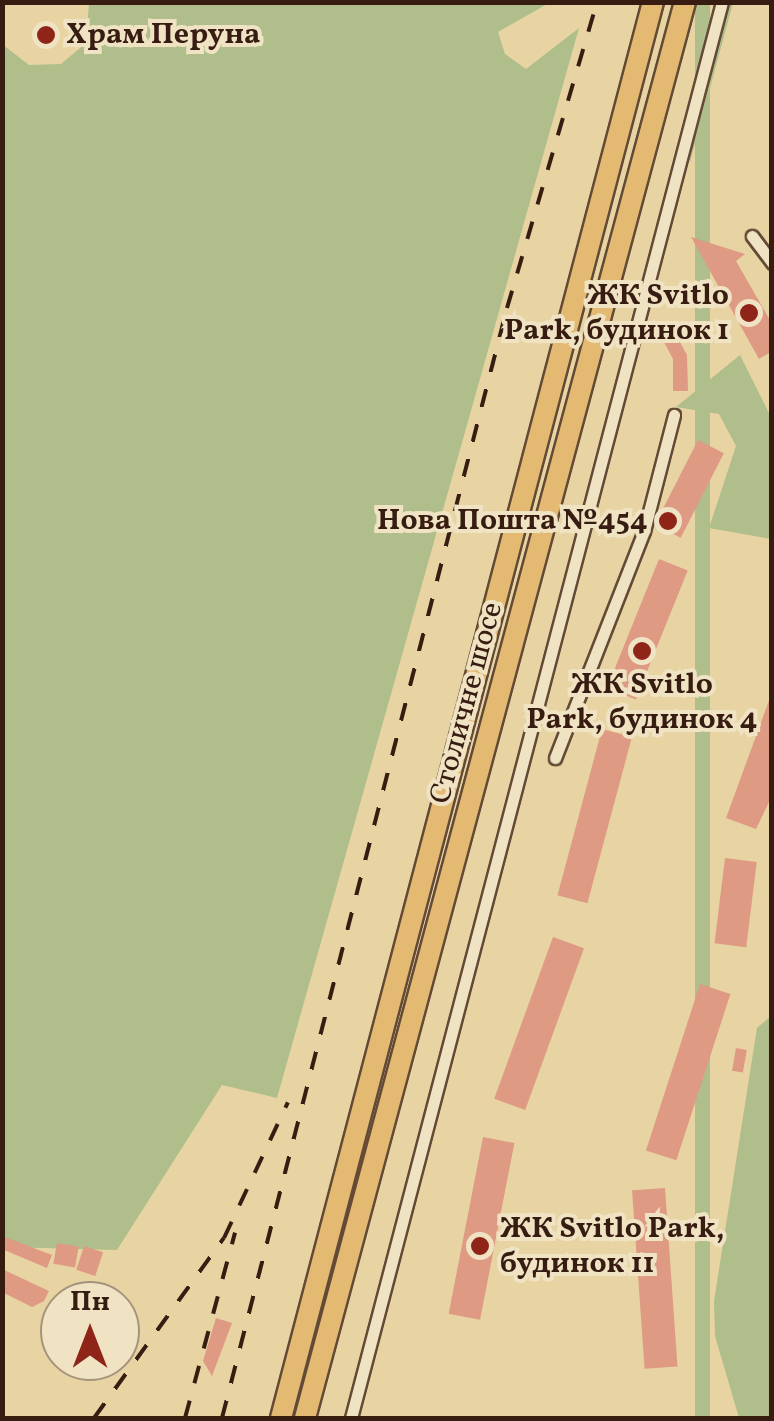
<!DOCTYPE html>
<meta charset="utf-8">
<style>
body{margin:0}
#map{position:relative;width:774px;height:1421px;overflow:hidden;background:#e8d4a3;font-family:Vollkorn,serif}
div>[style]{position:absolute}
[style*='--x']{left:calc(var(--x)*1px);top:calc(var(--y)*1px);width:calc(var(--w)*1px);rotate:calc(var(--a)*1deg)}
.green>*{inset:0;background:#afbe8a;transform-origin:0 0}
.building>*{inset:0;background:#de9a83;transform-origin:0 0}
.roads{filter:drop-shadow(2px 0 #634a36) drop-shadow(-2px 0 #634a36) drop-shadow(0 2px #634a36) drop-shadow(0 -2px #634a36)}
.minor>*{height:11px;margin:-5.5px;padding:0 5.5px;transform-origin:5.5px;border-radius:5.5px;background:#f0e3c3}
.trunk>*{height:20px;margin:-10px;padding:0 10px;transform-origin:10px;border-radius:10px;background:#e4ba72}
.rail>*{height:4px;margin-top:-2px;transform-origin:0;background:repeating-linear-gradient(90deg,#371c12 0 18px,transparent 0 36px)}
.dots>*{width:28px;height:28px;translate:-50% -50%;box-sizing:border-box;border:5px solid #f0e3c3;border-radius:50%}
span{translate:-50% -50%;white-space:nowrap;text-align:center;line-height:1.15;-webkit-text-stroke:8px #f0e3c3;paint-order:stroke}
.poi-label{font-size:30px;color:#371c12;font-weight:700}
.left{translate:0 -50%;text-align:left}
.right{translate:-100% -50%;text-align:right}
.street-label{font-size:30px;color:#371c12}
.frame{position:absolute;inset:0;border:5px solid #371c12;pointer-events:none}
.north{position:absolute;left:40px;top:1281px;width:100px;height:100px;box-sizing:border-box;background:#f0e3c3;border:2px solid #a6937c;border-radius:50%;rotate:0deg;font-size:28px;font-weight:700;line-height:40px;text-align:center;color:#371c12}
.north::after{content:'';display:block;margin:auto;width:35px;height:45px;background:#8f2418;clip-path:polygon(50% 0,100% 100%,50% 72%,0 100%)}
</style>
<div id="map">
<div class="green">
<i style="clip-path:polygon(89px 3px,549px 3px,498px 32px,505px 54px,526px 69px,579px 28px,277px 1098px,222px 1085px,117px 1250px,3px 1247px,2px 44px,29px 65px,61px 64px,86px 43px)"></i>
<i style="left:695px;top:3px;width:15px;height:1463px"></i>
<i style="clip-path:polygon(727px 3px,733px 3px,690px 162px,687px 154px)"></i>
<i style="clip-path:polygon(740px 355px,771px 417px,771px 539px,709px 528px,736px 446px,719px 414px,676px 407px)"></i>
<i style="clip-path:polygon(771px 1016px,771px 1418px,739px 1418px,715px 1336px,714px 1301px,757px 1028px)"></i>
</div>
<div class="building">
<i style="clip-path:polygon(691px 237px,745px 254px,736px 261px,771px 322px,771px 352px,759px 359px)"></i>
<i style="clip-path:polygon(670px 324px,687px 355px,688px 391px,673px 391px,673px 359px,658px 331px)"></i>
<i style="left:698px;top:440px;width:29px;height:95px;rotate:27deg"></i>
<i style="left:659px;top:559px;width:31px;height:139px;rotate:22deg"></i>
<i style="clip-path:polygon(771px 695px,771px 798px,756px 829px,726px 818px)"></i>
<i style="left:602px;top:729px;width:31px;height:172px;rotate:15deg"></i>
<i style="left:725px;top:858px;width:32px;height:86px;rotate:7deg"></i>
<i style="left:553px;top:937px;width:33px;height:172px;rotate:20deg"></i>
<i style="left:700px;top:984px;width:32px;height:175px;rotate:18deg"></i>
<i style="left:736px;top:1048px;width:11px;height:23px;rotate:10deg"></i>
<i style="left:483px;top:1137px;width:32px;height:180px;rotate:11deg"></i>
<i style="left:665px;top:1188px;width:179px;height:33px;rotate:86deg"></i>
<i style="clip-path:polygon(2px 1236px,52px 1255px,47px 1268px,2px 1249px)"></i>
<i style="left:57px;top:1243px;width:22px;height:21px;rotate:10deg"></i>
<i style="left:84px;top:1246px;width:20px;height:25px;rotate:18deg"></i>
<i style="clip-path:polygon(2px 1269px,49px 1291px,44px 1301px,32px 1307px,2px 1292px)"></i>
<i style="clip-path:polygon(216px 1318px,232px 1323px,212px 1376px,203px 1361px)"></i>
</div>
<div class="roads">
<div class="minor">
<i style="--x:752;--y:236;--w:34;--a:53"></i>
<i style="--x:555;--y:758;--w:244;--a:-68.6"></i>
<i style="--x:644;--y:531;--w:120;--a:-75.5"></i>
<i style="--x:351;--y:1418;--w:1464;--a:-75.32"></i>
</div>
<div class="trunk">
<i style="--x:281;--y:1418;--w:1464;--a:-75.28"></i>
<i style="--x:305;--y:1418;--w:1466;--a:-74.98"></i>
</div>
</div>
<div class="rail">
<i style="--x:94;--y:1418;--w:222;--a:-54.2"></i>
<i style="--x:224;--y:1238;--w:150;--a:-64.8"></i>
<i style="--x:185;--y:1418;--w:192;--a:-74.9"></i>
<i style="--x:222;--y:1418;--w:1146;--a:-75.6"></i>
<i style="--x:507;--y:308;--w:319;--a:-73.6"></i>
</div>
<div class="dots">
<i style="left:46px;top:35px;background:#8f2418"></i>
<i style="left:749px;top:313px;background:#8f2418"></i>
<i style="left:668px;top:521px;background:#8f2418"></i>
<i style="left:642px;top:651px;background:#8f2418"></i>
<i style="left:480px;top:1246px;background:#8f2418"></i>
</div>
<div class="poi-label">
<span class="left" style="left:66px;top:35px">Храм Перуна</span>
<span class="right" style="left:729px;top:313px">ЖК Svitlo<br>Park, будинок 1</span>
<span class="right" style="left:648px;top:521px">Нова Пошта №454</span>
<span style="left:642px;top:702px">ЖК Svitlo<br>Park, будинок 4</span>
<span class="left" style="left:500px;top:1246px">ЖК Svitlo Park,<br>будинок 11</span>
</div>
<div class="street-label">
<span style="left:467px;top:703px;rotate:-75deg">Столичне шосе</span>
</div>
<div class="frame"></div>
<div class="north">Пн</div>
</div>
